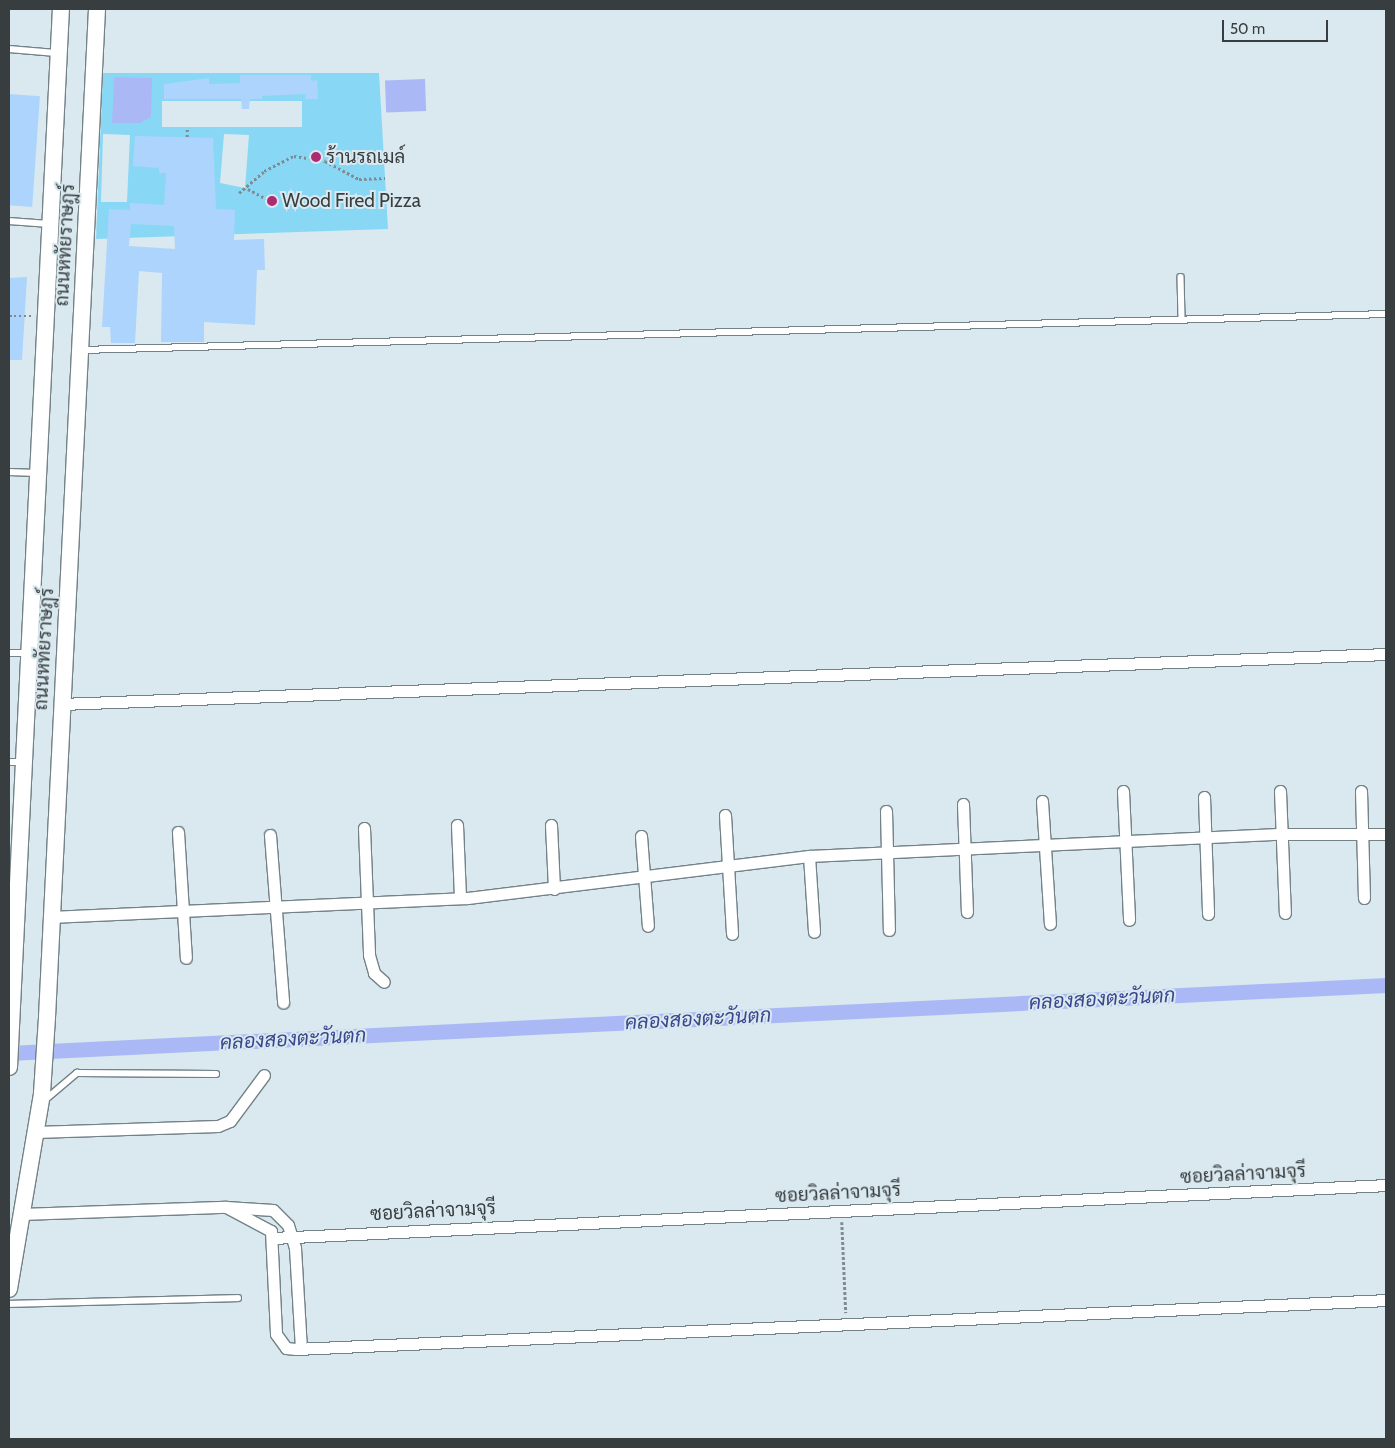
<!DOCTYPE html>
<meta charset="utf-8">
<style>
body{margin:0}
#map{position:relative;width:1395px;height:1448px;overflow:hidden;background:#d9e9ef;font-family:Cabin,Sarabun,sans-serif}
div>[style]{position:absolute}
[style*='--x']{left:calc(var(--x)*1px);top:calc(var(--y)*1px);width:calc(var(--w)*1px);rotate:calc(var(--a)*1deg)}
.green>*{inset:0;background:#88d8f5}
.water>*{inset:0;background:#aab8f6;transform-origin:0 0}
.canal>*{height:15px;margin:-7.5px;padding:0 7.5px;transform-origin:7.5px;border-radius:7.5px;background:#aab8f6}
.building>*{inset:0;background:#acd4fd;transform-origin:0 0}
.path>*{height:2.5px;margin-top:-1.25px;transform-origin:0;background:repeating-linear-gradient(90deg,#818b8f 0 2.5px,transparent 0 5px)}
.roads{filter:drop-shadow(1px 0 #738287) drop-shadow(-1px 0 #738287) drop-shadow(0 1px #738287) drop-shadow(0 -1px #738287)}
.service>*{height:5.5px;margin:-2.75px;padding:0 2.75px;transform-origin:2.75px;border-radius:2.75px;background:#fff}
.minor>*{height:11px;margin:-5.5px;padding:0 5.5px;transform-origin:5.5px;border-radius:5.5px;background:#fff}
.secondary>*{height:16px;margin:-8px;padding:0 8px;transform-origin:8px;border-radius:8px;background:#fff}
.dots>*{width:14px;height:14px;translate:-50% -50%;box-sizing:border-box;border:2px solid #d9e9ef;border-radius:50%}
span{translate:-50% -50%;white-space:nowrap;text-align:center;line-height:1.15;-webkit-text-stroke:4px #d9e9ef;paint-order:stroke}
.poi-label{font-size:19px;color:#383e40}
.left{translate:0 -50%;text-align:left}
.street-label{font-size:19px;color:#383e40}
.water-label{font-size:20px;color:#3c468e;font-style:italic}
.frame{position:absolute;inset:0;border:10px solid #383e40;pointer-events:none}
.scale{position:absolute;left:1222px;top:20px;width:106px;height:22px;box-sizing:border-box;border:2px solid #383e40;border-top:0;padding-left:6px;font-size:15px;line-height:18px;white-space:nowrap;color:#383e40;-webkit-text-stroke:4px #d9e9ef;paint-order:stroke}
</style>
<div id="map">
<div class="green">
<i style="clip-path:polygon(evenodd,103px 73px,379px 73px,388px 229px,96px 239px,103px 73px,302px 101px,302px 127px,162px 127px,162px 101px,302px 101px,103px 73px,103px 134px,130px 135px,127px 202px,101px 202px,103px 134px,103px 73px,224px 134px,249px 135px,245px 188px,220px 183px,224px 134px)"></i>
</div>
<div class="water">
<i style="clip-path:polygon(114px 77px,152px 78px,151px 117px,140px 123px,112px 123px)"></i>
<i style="left:425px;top:79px;width:32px;height:40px;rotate:88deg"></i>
</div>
<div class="canal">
<i style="--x:9;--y:1053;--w:1379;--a:-2.83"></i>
</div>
<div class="building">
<i style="clip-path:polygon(240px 75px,311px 75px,311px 81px,317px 80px,318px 99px,305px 99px,306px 94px,262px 96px,262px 99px,250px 99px,249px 109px,242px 109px,241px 99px,164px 99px,164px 84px,209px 78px,209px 84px,240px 83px)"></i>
<i style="left:9px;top:94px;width:31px;height:111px;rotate:4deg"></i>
<i style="clip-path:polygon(evenodd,135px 136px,213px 138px,216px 209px,235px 210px,234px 240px,264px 239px,265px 270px,257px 270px,255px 325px,204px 322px,204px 342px,161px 342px,162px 273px,139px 271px,135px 343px,111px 343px,110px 327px,102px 327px,109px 209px,130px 210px,130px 203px,164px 205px,166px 173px,159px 173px,159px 168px,133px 166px,135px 136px,131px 224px,174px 226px,175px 249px,129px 246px,131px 224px)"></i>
<i style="clip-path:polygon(27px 277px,22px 360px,9px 360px,9px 278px)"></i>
</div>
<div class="path">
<i style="--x:187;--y:137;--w:9;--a:-90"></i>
<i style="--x:248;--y:189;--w:21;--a:28"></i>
<i style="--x:239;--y:193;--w:33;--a:-41"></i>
<i style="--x:264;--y:171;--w:34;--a:-27"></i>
<i style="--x:294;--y:156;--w:31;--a:9"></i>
<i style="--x:325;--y:161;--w:38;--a:28"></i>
<i style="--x:359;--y:179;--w:26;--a:-2"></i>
<i style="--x:9;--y:316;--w:22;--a:0"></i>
<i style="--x:842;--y:1222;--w:91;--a:87.5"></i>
</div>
<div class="roads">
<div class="service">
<i style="--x:9;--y:49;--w:47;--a:4.9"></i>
<i style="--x:9;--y:221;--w:40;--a:4.3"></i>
<i style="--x:1181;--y:277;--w:42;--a:88.6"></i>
<i style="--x:82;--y:350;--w:1304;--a:-1.58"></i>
<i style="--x:9;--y:472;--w:28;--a:2"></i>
<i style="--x:9;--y:653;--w:18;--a:0"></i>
<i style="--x:9;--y:762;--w:13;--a:0"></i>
<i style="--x:45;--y:1100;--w:42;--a:-40.2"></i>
<i style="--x:77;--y:1073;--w:139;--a:0.4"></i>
<i style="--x:9;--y:1304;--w:229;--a:-1.5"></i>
</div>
<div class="minor">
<i style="--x:61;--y:704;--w:1326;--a:-2.16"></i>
<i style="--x:1123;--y:791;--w:129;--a:87.3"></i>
<i style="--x:1280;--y:791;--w:122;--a:87.7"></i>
<i style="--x:1361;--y:791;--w:107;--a:88.4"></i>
<i style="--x:1204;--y:797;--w:117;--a:88"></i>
<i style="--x:1042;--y:801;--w:123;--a:86.3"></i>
<i style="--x:963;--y:804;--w:108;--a:87.9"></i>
<i style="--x:886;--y:811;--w:119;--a:88.6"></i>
<i style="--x:725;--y:815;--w:119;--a:86.6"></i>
<i style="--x:457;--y:825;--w:73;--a:87.6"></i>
<i style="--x:551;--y:825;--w:64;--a:87.3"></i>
<i style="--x:364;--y:828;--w:127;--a:87.7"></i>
<i style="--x:369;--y:955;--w:19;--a:74"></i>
<i style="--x:374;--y:973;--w:13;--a:42"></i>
<i style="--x:178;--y:832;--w:126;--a:86.4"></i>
<i style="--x:270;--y:835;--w:168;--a:85.5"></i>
<i style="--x:641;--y:836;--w:90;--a:85.6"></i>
<i style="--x:809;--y:856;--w:76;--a:86.2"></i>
<i style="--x:50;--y:917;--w:417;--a:-2.6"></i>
<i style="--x:467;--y:898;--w:345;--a:-7"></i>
<i style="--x:809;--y:856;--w:475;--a:-2.7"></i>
<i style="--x:1283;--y:834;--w:103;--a:0"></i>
<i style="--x:35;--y:1132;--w:183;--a:-1.9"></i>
<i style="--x:218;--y:1126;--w:13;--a:-23"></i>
<i style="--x:230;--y:1121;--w:57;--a:-53.5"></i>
<i style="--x:226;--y:1207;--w:51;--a:28.1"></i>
<i style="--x:271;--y:1231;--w:103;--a:87.2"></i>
<i style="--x:276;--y:1334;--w:17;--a:54"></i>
<i style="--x:286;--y:1348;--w:10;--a:6"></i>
<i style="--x:296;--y:1349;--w:1091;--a:-2.57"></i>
<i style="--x:21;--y:1214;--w:205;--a:-2"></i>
<i style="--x:226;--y:1207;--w:47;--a:3.7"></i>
<i style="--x:273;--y:1210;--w:21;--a:45"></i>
<i style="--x:288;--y:1225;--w:24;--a:73"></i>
<i style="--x:295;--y:1248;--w:101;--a:86.6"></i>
<i style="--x:272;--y:1238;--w:1115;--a:-2.72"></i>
</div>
<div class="secondary">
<i style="--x:9;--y:1067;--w:1059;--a:-87.19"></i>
<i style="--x:9;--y:1289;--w:199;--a:-80.4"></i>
<i style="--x:42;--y:1093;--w:76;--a:-86.2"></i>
<i style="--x:47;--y:1017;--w:1009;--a:-87.16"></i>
</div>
</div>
<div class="dots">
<i style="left:316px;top:157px;background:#ae2b74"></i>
<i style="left:272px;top:201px;background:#ae2b74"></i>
</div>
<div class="poi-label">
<span class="left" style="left:326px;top:157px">ร้านรถเมล์</span>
<span class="left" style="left:282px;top:201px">Wood Fired Pizza</span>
</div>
<div class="street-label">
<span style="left:65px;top:245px;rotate:-87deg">ถนนหทัยราษฎร์</span>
<span style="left:44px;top:649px;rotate:-87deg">ถนนหทัยราษฎร์</span>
<span style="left:1243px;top:1174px;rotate:-3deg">ซอยวิลล่าจามจุรี</span>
<span style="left:838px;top:1193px;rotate:-3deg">ซอยวิลล่าจามจุรี</span>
<span style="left:433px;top:1211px;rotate:-3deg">ซอยวิลล่าจามจุรี</span>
</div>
<div class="water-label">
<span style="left:1102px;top:999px;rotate:-3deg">คลองสองตะวันตก</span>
<span style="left:698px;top:1019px;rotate:-3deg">คลองสองตะวันตก</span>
<span style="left:293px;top:1039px;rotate:-3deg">คลองสองตะวันตก</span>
</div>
<div class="frame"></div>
<div class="scale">50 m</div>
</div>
